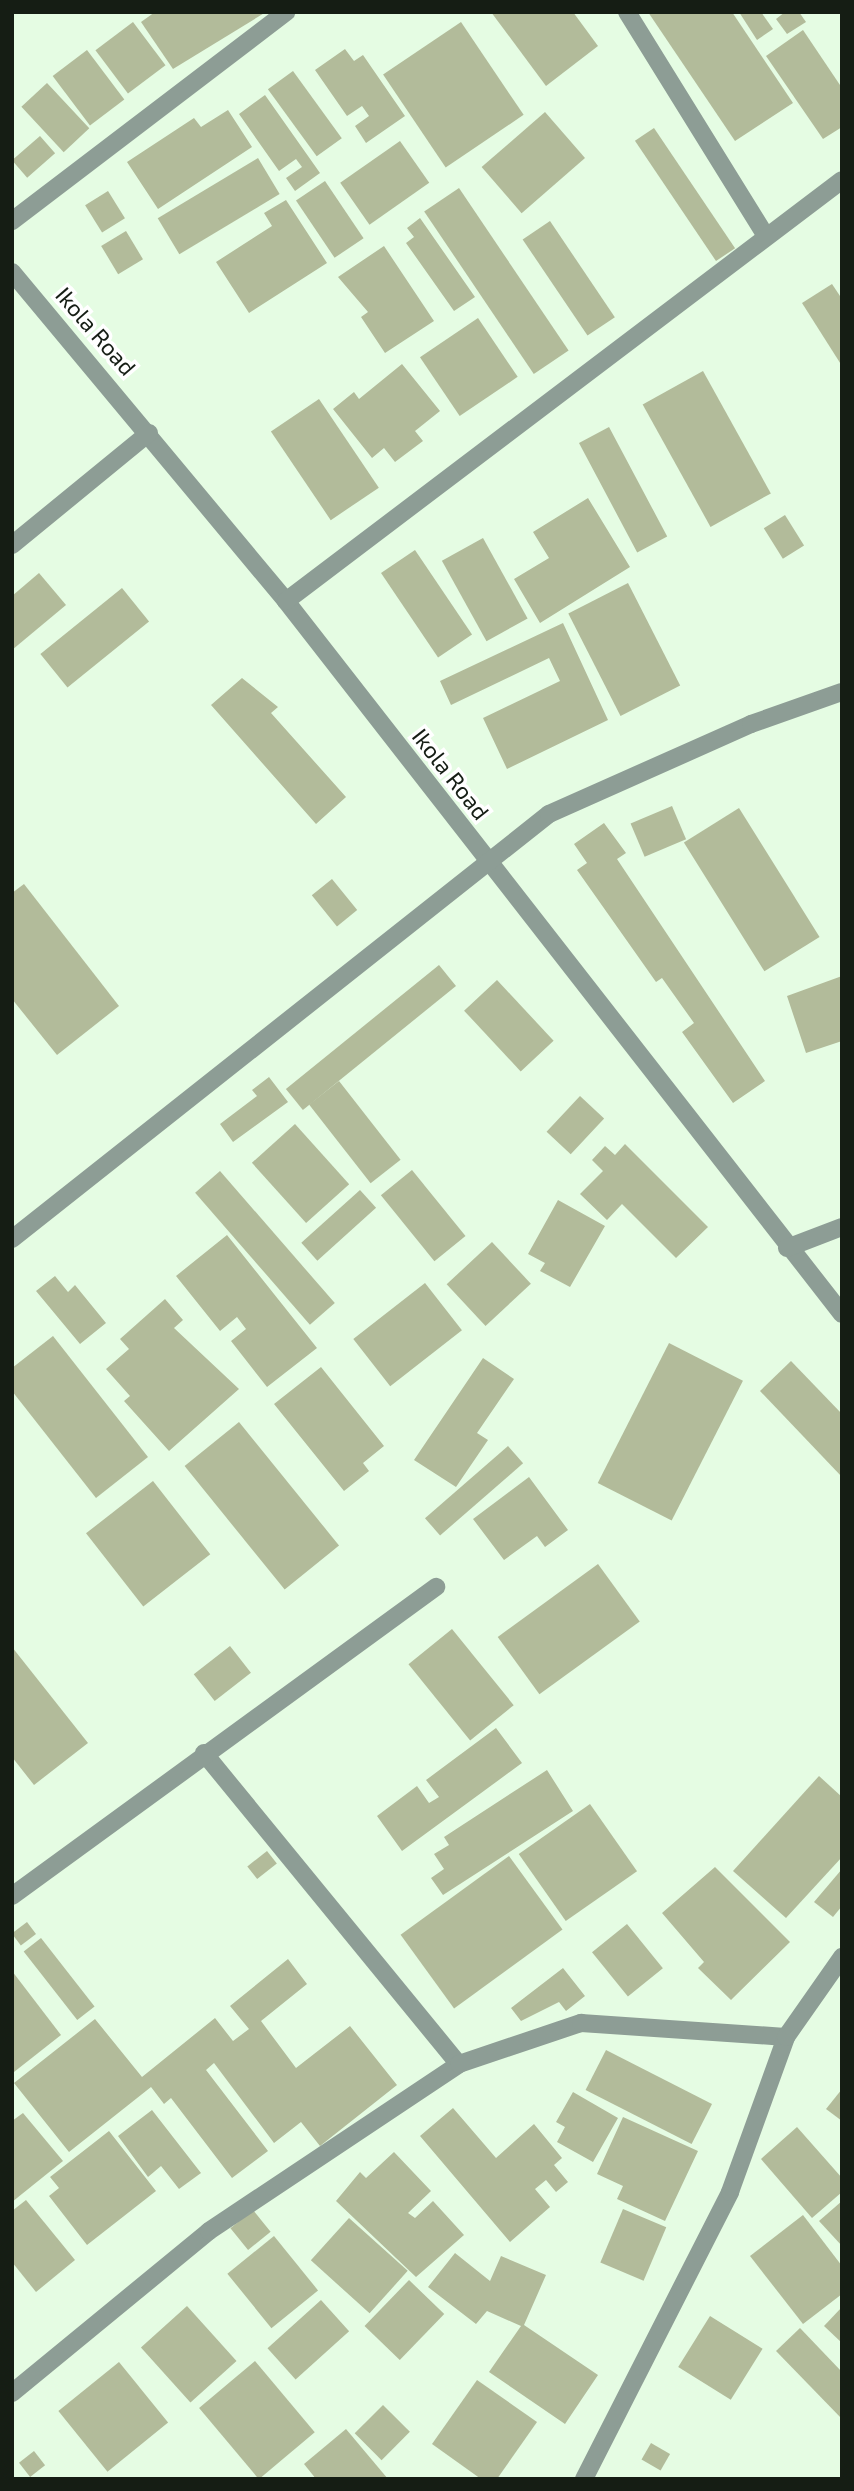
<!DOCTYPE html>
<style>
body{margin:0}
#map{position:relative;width:854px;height:2491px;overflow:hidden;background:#e5fce3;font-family:"Exo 2",sans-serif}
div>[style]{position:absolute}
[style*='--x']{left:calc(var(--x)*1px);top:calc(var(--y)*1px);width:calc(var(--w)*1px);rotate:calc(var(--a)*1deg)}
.building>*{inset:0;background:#b2bb9a;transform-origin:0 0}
.minor>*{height:18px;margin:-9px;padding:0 9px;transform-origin:9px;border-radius:9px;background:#8d9d95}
span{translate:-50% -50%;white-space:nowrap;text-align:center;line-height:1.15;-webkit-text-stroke:7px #fff;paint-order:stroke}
.street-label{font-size:23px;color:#151d14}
.frame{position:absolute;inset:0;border:14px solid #151d14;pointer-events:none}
</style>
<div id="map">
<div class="building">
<i style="clip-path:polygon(155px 12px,266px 12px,173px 69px,141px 22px)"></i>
<i style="clip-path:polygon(491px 12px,573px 12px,598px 46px,546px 86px)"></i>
<i style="clip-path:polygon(648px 12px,732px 12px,793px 103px,735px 141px)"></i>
<i style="clip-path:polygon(739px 12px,761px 12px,773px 29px,757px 40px)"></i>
<i style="clip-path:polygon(785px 12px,799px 12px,806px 22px,787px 34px,776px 19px)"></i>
<i style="left:133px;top:22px;width:54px;height:47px;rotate:53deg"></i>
<i style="left:461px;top:22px;width:112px;height:94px;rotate:56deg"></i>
<i style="clip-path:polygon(803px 30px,842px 88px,842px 127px,823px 139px,766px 56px)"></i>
<i style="clip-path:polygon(345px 49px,354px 61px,363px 55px,405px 116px,366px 143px,355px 126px,369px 116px,362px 106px,347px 116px,315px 70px)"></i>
<i style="left:87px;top:50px;width:62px;height:43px;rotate:53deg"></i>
<i style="left:293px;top:71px;width:83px;height:31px;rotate:54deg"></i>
<i style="left:47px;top:83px;width:62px;height:35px;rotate:47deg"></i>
<i style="clip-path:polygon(265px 95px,320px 173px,295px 191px,286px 178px,302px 167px,296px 159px,279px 171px,239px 114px)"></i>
<i style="clip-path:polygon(228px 110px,252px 147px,158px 209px,127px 162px,194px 118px,201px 127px)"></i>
<i style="left:545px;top:112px;width:61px;height:84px;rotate:49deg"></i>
<i style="left:654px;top:128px;width:145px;height:23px;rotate:56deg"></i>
<i style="left:40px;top:136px;width:23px;height:37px;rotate:49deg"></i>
<i style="left:400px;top:141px;width:51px;height:73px;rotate:55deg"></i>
<i style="left:258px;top:158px;width:42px;height:117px;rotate:59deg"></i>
<i style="left:325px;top:181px;width:69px;height:35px;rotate:56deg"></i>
<i style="left:459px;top:188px;width:196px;height:42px;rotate:56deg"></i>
<i style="left:108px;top:191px;width:32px;height:27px;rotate:58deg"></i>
<i style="clip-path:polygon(286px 200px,327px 263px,249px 313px,216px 262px,272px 226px,264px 213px)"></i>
<i style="clip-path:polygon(420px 218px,475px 297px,454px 311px,406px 243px,414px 237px,407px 228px)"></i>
<i style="left:550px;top:221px;width:116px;height:33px;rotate:56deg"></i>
<i style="left:126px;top:231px;width:33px;height:29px;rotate:59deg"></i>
<i style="clip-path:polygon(384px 246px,434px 321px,385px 353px,361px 317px,368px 312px,338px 277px)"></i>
<i style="clip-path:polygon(832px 284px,842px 299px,842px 366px,802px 303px)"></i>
<i style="left:478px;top:318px;width:71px;height:70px;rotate:56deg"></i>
<i style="clip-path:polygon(402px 364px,440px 411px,415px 431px,423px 441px,395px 462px,384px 448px,372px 458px,333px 409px,354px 392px,359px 399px)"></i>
<i style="left:703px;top:371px;width:140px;height:69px;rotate:61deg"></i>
<i style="left:319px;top:399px;width:107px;height:58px;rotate:56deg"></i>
<i style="left:609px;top:427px;width:124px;height:34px;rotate:62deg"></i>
<i style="clip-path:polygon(588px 498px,630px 567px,540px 623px,514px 579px,549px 558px,533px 532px)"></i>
<i style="left:785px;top:515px;width:36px;height:25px;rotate:58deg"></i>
<i style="left:483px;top:538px;width:92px;height:47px;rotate:61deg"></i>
<i style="left:415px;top:550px;width:102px;height:41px;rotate:56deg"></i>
<i style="clip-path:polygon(39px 573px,66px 605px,12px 650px,12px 596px)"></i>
<i style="left:628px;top:583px;width:115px;height:67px;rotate:63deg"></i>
<i style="left:122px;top:588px;width:43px;height:105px;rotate:51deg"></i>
<i style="clip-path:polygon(563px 623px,608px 720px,507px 769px,483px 718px,560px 681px,549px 658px,451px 705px,440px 681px)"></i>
<i style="clip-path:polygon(242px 678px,278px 707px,271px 713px,346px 797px,316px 824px,211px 705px)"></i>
<i style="left:672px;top:806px;width:36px;height:45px;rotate:67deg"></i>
<i style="left:739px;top:808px;width:152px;height:65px;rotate:58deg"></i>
<i style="clip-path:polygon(604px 823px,626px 853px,617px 859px,765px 1081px,733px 1103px,682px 1032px,694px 1023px,662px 978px,656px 982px,577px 870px,587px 863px,574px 844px)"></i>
<i style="left:332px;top:879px;width:40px;height:26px;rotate:51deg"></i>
<i style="clip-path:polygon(24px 884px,119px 1006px,57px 1055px,12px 999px,12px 893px)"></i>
<i style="left:439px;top:965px;width:27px;height:197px;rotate:51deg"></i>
<i style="clip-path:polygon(842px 976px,842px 1041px,806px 1053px,787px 996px)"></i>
<i style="left:497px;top:980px;width:83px;height:45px;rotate:47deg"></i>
<i style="clip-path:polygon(269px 1077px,288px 1102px,233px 1142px,220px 1124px,257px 1096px,252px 1090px)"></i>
<i style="left:339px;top:1081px;width:100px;height:38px;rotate:52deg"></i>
<i style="left:580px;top:1096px;width:33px;height:49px;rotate:43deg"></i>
<i style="left:295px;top:1124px;width:81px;height:58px;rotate:48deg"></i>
<i style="clip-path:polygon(625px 1144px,708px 1227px,676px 1258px,622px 1204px,607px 1220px,580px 1194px,603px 1171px,592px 1160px,605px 1146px,615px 1155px)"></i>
<i style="left:412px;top:1170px;width:85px;height:40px;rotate:51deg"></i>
<i style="left:220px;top:1171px;width:175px;height:33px;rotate:49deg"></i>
<i style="left:360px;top:1190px;width:24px;height:79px;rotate:48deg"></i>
<i style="clip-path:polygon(558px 1200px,605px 1226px,570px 1287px,540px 1271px,545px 1263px,528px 1254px)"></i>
<i style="clip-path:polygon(227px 1235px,317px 1348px,267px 1387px,231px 1341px,246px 1329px,237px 1317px,220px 1331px,176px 1276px)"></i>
<i style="left:492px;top:1242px;width:57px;height:62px;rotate:47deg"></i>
<i style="clip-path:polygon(55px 1276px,68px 1292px,75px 1285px,106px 1323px,80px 1344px,36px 1291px)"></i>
<i style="left:425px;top:1283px;width:60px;height:91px;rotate:52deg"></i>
<i style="clip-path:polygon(165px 1299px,183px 1320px,174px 1328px,239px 1389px,169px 1451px,124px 1401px,130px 1396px,106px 1369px,129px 1349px,120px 1339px)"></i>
<i style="clip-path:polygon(53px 1336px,148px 1457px,96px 1498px,12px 1391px,12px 1368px)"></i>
<i style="left:669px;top:1343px;width:83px;height:157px;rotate:27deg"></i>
<i style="clip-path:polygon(483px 1358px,514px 1379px,477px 1433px,488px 1440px,456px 1487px,414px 1460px)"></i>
<i style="clip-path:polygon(791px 1361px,842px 1414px,842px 1477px,760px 1391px)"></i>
<i style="clip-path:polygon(321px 1367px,384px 1446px,363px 1463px,369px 1471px,344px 1491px,274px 1404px)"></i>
<i style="left:239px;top:1422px;width:159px;height:70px;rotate:51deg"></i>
<i style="left:508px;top:1446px;width:23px;height:110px;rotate:49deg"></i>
<i style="clip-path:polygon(529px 1477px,568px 1530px,545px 1547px,537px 1536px,504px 1560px,473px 1519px)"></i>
<i style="left:153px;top:1481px;width:93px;height:85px;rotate:52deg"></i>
<i style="left:598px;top:1564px;width:71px;height:124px;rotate:54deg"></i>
<i style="left:452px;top:1629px;width:98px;height:56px;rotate:51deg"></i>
<i style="left:230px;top:1646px;width:34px;height:46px;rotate:52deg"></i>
<i style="clip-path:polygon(12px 1647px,88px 1743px,34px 1785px,12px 1757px)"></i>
<i style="clip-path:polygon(496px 1728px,522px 1763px,402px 1851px,377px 1816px,417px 1786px,429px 1803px,439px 1797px,426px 1780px)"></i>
<i style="clip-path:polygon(547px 1770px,573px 1811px,443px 1895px,431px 1878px,444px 1869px,434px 1854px,449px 1845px,444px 1837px)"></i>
<i style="clip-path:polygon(819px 1776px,842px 1797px,842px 1857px,786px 1918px,733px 1871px)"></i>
<i style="left:590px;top:1804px;width:82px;height:87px;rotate:55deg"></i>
<i style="left:267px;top:1851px;width:16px;height:25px;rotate:52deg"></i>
<i style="left:509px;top:1856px;width:91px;height:134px;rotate:54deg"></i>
<i style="clip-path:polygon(715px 1867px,790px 1942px,731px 2000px,698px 1968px,704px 1962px,662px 1913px)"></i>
<i style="clip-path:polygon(842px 1869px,842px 1906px,833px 1917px,814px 1902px)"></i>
<i style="left:27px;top:1922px;width:15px;height:19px;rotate:53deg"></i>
<i style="left:627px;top:1924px;width:57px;height:45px;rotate:51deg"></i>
<i style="left:41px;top:1938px;width:87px;height:22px;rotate:52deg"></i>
<i style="clip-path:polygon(288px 1959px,307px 1984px,261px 2021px,296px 2068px,350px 2026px,397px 2085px,320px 2146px,301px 2122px,274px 2143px,214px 2063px,206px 2070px,268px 2151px,232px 2178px,171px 2098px,164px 2104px,151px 2087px,69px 2152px,14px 2083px,95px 2019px,142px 2077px,215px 2018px,233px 2041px,249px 2029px,230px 2006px)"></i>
<i style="clip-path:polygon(563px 1968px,585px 1996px,566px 2011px,559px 2002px,521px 2021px,511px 2008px)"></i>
<i style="clip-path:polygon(12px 1971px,61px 2035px,14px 2072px,12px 2070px)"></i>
<i style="left:606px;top:2050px;width:119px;height:45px;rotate:27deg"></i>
<i style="clip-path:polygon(842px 2089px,842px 2121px,826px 2109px)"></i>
<i style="clip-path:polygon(573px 2092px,618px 2118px,593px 2162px,557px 2142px,565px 2127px,556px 2122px)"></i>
<i style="clip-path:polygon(453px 2108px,496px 2158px,534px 2124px,562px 2158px,554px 2165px,568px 2182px,556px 2192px,546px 2180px,535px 2189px,550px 2207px,510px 2242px,420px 2136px)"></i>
<i style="clip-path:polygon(152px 2110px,201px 2173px,179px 2189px,161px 2166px,148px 2177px,118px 2136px)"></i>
<i style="clip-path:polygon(23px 2113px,63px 2161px,12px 2202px,12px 2121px)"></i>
<i style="clip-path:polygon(623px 2117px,698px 2151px,665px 2221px,617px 2199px,623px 2186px,597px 2174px)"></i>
<i style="clip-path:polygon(797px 2127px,842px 2178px,842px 2192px,812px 2218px,761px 2159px)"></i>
<i style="clip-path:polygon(109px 2131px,156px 2191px,87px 2245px,49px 2196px,59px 2188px,50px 2177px)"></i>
<i style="clip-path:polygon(394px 2152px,431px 2191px,408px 2213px,415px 2218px,433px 2201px,464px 2235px,416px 2277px,336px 2201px,360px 2172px,366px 2178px)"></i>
<i style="clip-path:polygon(26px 2200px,75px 2260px,36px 2292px,12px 2262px,12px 2211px)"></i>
<i style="clip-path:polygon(842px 2201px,842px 2246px,819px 2221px)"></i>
<i style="left:623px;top:2209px;width:47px;height:58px;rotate:23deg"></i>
<i style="left:253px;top:2210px;width:28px;height:29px;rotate:51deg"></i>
<i style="clip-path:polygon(803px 2215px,842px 2266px,842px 2294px,803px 2324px,750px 2256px)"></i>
<i style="left:349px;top:2218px;width:79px;height:57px;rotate:42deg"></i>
<i style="left:274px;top:2236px;width:70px;height:60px;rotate:51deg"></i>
<i style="clip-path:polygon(455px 2253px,490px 2281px,501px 2256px,546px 2275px,524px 2325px,598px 2375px,565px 2424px,489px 2372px,521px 2326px,487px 2311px,476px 2324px,428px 2287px)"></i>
<i style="left:409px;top:2280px;width:49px;height:64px;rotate:44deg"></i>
<i style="left:321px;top:2300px;width:42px;height:72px;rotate:48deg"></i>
<i style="left:187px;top:2306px;width:74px;height:62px;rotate:48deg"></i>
<i style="clip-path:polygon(842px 2307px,842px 2343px,824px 2326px)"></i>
<i style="left:710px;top:2316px;width:62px;height:60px;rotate:32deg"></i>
<i style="clip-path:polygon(800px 2328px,842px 2372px,842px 2419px,776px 2351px)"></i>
<i style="left:255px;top:2361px;width:93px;height:73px;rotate:50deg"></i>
<i style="left:119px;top:2362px;width:78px;height:78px;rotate:51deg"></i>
<i style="clip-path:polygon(477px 2380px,537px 2422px,497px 2479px,481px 2479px,432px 2444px)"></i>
<i style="left:383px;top:2405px;width:38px;height:40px;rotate:45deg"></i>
<i style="clip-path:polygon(346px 2429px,388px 2479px,316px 2479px,304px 2464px)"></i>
<i style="left:651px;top:2443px;width:22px;height:19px;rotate:30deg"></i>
<i style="left:34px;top:2451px;width:18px;height:19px;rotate:52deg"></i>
</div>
<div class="minor">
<i style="--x:627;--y:12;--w:264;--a:58.2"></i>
<i style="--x:12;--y:221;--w:345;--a:-37.3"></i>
<i style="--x:12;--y:272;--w:428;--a:50.2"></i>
<i style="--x:286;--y:601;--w:904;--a:52.05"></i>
<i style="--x:12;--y:545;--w:177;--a:-39.3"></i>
<i style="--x:286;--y:601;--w:697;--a:-37.13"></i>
<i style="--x:12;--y:1239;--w:685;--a:-38.36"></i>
<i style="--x:549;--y:814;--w:221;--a:-24"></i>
<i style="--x:751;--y:724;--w:96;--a:-19.4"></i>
<i style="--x:787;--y:1248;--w:59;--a:-20.9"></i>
<i style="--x:204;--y:1753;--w:402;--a:50.7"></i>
<i style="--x:12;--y:1896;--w:525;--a:-36.08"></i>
<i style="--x:12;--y:2393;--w:255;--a:-39.4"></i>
<i style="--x:209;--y:2231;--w:301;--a:-33.7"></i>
<i style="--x:459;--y:2064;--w:129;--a:-18.6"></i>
<i style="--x:581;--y:2023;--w:205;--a:3.9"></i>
<i style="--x:584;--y:2479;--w:322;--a:-63"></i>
<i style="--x:730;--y:2192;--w:165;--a:-70.1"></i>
<i style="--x:786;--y:2037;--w:98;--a:-55"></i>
</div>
<div class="street-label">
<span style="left:96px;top:331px;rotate:49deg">Ikola Road</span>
<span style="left:451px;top:774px;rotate:52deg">Ikola Road</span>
</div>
<div class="frame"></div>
</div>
